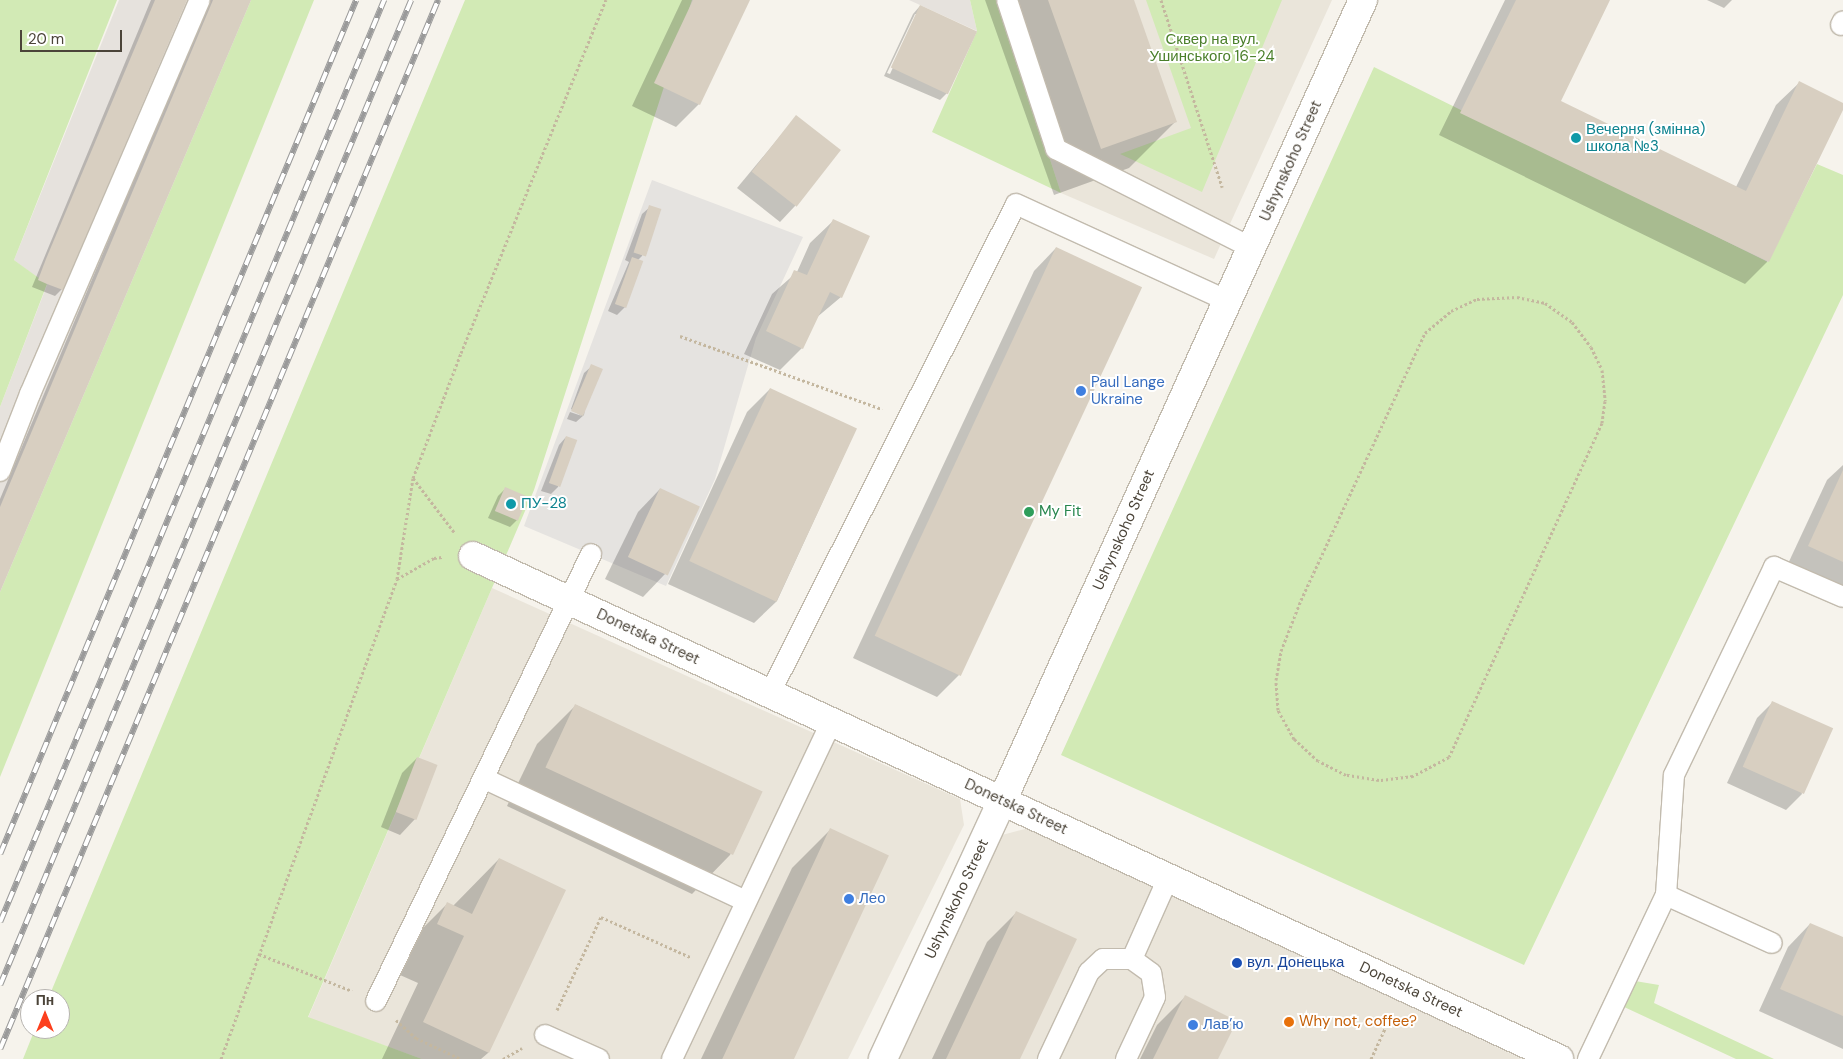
<!DOCTYPE html>
<meta charset="utf-8">
<style>
body{margin:0}
#map{position:relative;width:1843px;height:1059px;overflow:hidden;background:#f6f3ec;font-family:"DM Sans",sans-serif}
div>[style]{position:absolute}
[style*='--x']{left:calc(var(--x)*1px);top:calc(var(--y)*1px);width:calc(var(--w)*1px);rotate:calc(var(--a)*1deg)}
.residential>*{inset:0;background:#eae5da}
.industrial>*{inset:0;background:#e6e2dd}
.green>*{inset:0;background:#d2eab5}
.parking>*{inset:0;background:#e5e3e0}
.shadow>*{inset:0;background:#0003}
.building>*{inset:0;background:#d8cfc1;transform-origin:0 0}
.path>*{height:3px;margin-top:-1.5px;transform-origin:0;background:repeating-linear-gradient(90deg,#c4b79f 0 2.5px,transparent 0 5px)}
.roads{filter:drop-shadow(1px 0 #c2bbae) drop-shadow(-1px 0 #c2bbae) drop-shadow(0 1px #c2bbae) drop-shadow(0 -1px #c2bbae)}
.service>*{height:20px;margin:-10px;padding:0 10px;transform-origin:10px;border-radius:10px;background:#fff}
.minor>*{height:28px;margin:-14px;padding:0 14px;transform-origin:14px;border-radius:14px;background:#fff}
.tertiary>*{height:28px;margin:-14px;padding:0 14px;transform-origin:14px;border-radius:14px;background:#fff}
.rail>*{height:5.5px;margin-top:-2.75px;transform-origin:0;background:repeating-linear-gradient(90deg,#fff 0 11px,#9a9a9a 0 22px);box-sizing:border-box;border-block:1px solid #9a9a9a}
.dots>*{width:14px;height:14px;translate:-50% -50%;box-sizing:border-box;border:2px solid #fff;border-radius:50%}
span{translate:-50% -50%;white-space:nowrap;text-align:center;line-height:1.15;-webkit-text-stroke:4px #fff;paint-order:stroke}
.park-label{font-size:15px;color:#4a7f2a}
.culture-label{font-size:15px;color:#0d838f}
.left{translate:0 -50%;text-align:left}
.street-label{font-size:15px;color:#4b4439}
.shop-label{font-size:15px;color:#366cbe}
.leisure-label{font-size:15px;color:#27864d}
.transit-label{font-size:15px;color:#164399}
.food-label{font-size:15px;color:#c56008}
.north{position:absolute;left:20px;top:989px;width:50px;height:50px;box-sizing:border-box;background:#fff;border:1px solid #b7b4b0;border-radius:50%;rotate:0deg;font-size:14px;font-weight:700;line-height:20px;text-align:center;color:#4b4439}
.north::after{content:'';display:block;margin:auto;width:18px;height:22px;background:#fc3f1d;clip-path:polygon(50% 0,100% 100%,50% 72%,0 100%)}
.scale{position:absolute;left:20px;top:30px;width:102px;height:22px;box-sizing:border-box;border:2px solid #4b4439;border-top:0;padding-left:6px;font-size:15px;line-height:18px;white-space:nowrap;color:#4b4439;-webkit-text-stroke:4px #fff;paint-order:stroke}
</style>
<div id="map">
<div class="residential">
<i style="clip-path:polygon(998px 0,1332px 0,1214px 259px,1061px 193px)"></i>
<i style="clip-path:polygon(492px 588px,960px 799px,964px 825px,848px 1059px,422px 1059px,308px 1018px)"></i>
<i style="clip-path:polygon(1029px 828px,1522px 1059px,899px 1059px,1002px 835px)"></i>
</div>
<div class="industrial">
<i style="clip-path:polygon(119px 0,251px 0,0 592px,0 407px,47px 285px,14px 260px)"></i>
<i style="clip-path:polygon(909px 0,970px 0,977px 31px,920px 5px)"></i>
</div>
<div class="green">
<i style="clip-path:polygon(0 0,117px 0,14px 260px,47px 284px,0 407px)"></i>
<i style="clip-path:polygon(251px 0,314px 0,0 777px,0 592px)"></i>
<i style="clip-path:polygon(465px 0,692px 0,534px 490px,308px 1017px,422px 1059px,23px 1059px,35px 1029px,60px 1029px,60px 999px,48px 999px)"></i>
<i style="clip-path:polygon(970px 0,998px 0,1061px 193px,932px 132px,977px 31px)"></i>
<i style="clip-path:polygon(1146px 0,1282px 0,1202px 192px,1120px 154px,1191px 128px)"></i>
<i style="clip-path:polygon(1374px 67px,1768px 262px,1817px 164px,1843px 175px,1843px 295px,1524px 965px,1061px 755px)"></i>
<i style="clip-path:polygon(1635px 981px,1659px 985px,1654px 1003px,1774px 1059px,1736px 1059px,1622px 1006px)"></i>
</div>
<div class="parking">
<i style="clip-path:polygon(652px 180px,803px 237px,756px 338px,715px 479px,666px 586px,524px 526px)"></i>
</div>
<div class="shadow">
<i style="clip-path:polygon(151px 0,186px 0,62px 289px,55px 296px,32px 287px)"></i>
<i style="clip-path:polygon(209px 0,249px 0,0 589px,0 499px)"></i>
<i style="clip-path:polygon(682px 0,748px 0,699px 104px,676px 127px,632px 106px)"></i>
<i style="clip-path:polygon(985px 0,1132px 0,1176px 121px,1129px 168px,1054px 195px)"></i>
<i style="clip-path:polygon(1505px 0,1609px 0,1559px 101px,1736px 187px,1776px 105px,1799px 83px,1843px 104px,1768px 261px,1745px 284px,1439px 135px)"></i>
<i style="clip-path:polygon(1707px 0,1732px 0,1724px 8px)"></i>
<i style="clip-path:polygon(evenodd,920px 6px,947px 93px,940px 100px,884px 76px,913px 14px,920px 6px,915px 14px,917px 14px,890px 74px,887px 73px,915px 14px)"></i>
<i style="clip-path:polygon(796px 117px,795px 206px,780px 222px,737px 188px)"></i>
<i style="clip-path:polygon(650px 207px,642px 256px,638px 260px,625px 307px,617px 315px,608px 311px,629px 262px,625px 260px,642px 214px)"></i>
<i style="clip-path:polygon(833px 221px,841px 297px,816px 318px,802px 348px,780px 370px,744px 354px,772px 294px,797px 272px,810px 243px)"></i>
<i style="clip-path:polygon(1056px 248px,1140px 287px,960px 674px,937px 697px,853px 658px,1034px 271px)"></i>
<i style="clip-path:polygon(592px 366px,584px 415px,576px 422px,567px 419px,570px 412px,582px 416px,571px 409px,584px 373px)"></i>
<i style="clip-path:polygon(770px 389px,856px 429px,777px 601px,754px 623px,668px 584px,747px 412px)"></i>
<i style="clip-path:polygon(566px 437px,558px 487px,551px 494px,541px 491px,559px 445px)"></i>
<i style="clip-path:polygon(1843px 465px,1843px 594px,1786px 568px,1827px 480px)"></i>
<i style="clip-path:polygon(505px 489px,526px 498px,517px 520px,510px 527px,488px 518px,498px 496px)"></i>
<i style="clip-path:polygon(660px 489px,665px 574px,643px 597px,605px 579px,638px 512px)"></i>
<i style="clip-path:polygon(1773px 702px,1802px 794px,1786px 810px,1727px 783px,1757px 718px)"></i>
<i style="clip-path:polygon(576px 705px,760px 793px,730px 855px,692px 894px,507px 806px,537px 744px)"></i>
<i style="clip-path:polygon(417px 758px,415px 819px,400px 835px,381px 827px,402px 773px)"></i>
<i style="clip-path:polygon(831px 829px,791px 1059px,701px 1059px,792px 868px)"></i>
<i style="clip-path:polygon(499px 859px,564px 891px,488px 1053px,481px 1059px,382px 1059px,418px 983px,391px 971px,401px 950px,447px 904px,453px 906px)"></i>
<i style="clip-path:polygon(1016px 913px,1019px 1059px,932px 1059px,987px 942px)"></i>
<i style="clip-path:polygon(1810px 924px,1843px 939px,1843px 1049px,1759px 1011px,1788px 947px)"></i>
<i style="clip-path:polygon(1186px 996px,1216px 1059px,1140px 1059px,1157px 1025px)"></i>
</div>
<div class="building">
<i style="clip-path:polygon(155px 0,187px 0,63px 290px,47px 284px,38px 280px,46px 259px)"></i>
<i style="clip-path:polygon(213px 0,251px 0,0 592px,0 507px)"></i>
<i style="clip-path:polygon(693px 0,750px 0,700px 105px,654px 83px)"></i>
<i style="clip-path:polygon(1048px 0,1134px 0,1177px 122px,1101px 149px)"></i>
<i style="clip-path:polygon(1516px 0,1610px 0,1561px 101px,1746px 191px,1799px 81px,1843px 103px,1843px 110px,1769px 262px,1460px 113px)"></i>
<i style="left:920px;top:5px;width:63px;height:69px;rotate:25deg"></i>
<i style="left:796px;top:115px;width:57px;height:72px;rotate:38deg"></i>
<i style="left:649px;top:205px;width:13px;height:50px;rotate:18deg"></i>
<i style="clip-path:polygon(833px 219px,870px 236px,842px 298px,830px 292px,803px 349px,766px 331px,794px 270px,807px 275px)"></i>
<i style="left:1056px;top:247px;width:95px;height:429px;rotate:25deg"></i>
<i style="left:632px;top:257px;width:12px;height:50px;rotate:20deg"></i>
<i style="left:591px;top:364px;width:13px;height:51px;rotate:23deg"></i>
<i style="left:770px;top:388px;width:96px;height:191px;rotate:25deg"></i>
<i style="left:566px;top:436px;width:12px;height:50px;rotate:20deg"></i>
<i style="clip-path:polygon(1843px 470px,1843px 562px,1808px 546px)"></i>
<i style="left:505px;top:487px;width:25px;height:26px;rotate:23deg"></i>
<i style="left:660px;top:488px;width:44px;height:76px;rotate:25deg"></i>
<i style="left:1772px;top:701px;width:67px;height:72px;rotate:24deg"></i>
<i style="left:575px;top:704px;width:207px;height:70px;rotate:25deg"></i>
<i style="left:417px;top:757px;width:22px;height:59px;rotate:21deg"></i>
<i style="left:830px;top:828px;width:65px;height:256px;rotate:25deg"></i>
<i style="clip-path:polygon(499px 858px,566px 890px,489px 1053px,423px 1022px,464px 936px,437px 924px,447px 902px,472px 914px)"></i>
<i style="clip-path:polygon(1016px 911px,1077px 939px,1020px 1059px,946px 1059px)"></i>
<i style="clip-path:polygon(1810px 923px,1843px 937px,1843px 1016px,1780px 989px)"></i>
<i style="clip-path:polygon(1185px 995px,1237px 1021px,1218px 1059px,1153px 1059px)"></i>
</div>
<div class="path">
<i style="--x:1161;--y:0;--w:197;--a:71.9"></i>
<i style="--x:1517;--y:297;--w:29;--a:12"></i>
<i style="--x:1545;--y:303;--w:33;--a:35"></i>
<i style="--x:1572;--y:322;--w:31;--a:53"></i>
<i style="--x:1591;--y:347;--w:25;--a:64"></i>
<i style="--x:1602;--y:370;--w:31;--a:84"></i>
<i style="--x:1605;--y:401;--w:22;--a:98"></i>
<i style="--x:1602;--y:423;--w:367;--a:114.6"></i>
<i style="--x:1449;--y:757;--w:41;--a:152.2"></i>
<i style="--x:1413;--y:776;--w:34;--a:173"></i>
<i style="--x:1379;--y:780;--w:33;--a:-171"></i>
<i style="--x:1346;--y:775;--w:31;--a:-153"></i>
<i style="--x:1318;--y:761;--w:33;--a:-137"></i>
<i style="--x:1294;--y:739;--w:33;--a:-119"></i>
<i style="--x:1278;--y:710;--w:30;--a:-94"></i>
<i style="--x:1276;--y:680;--w:29;--a:-80"></i>
<i style="--x:1281;--y:651;--w:55;--a:-68.6"></i>
<i style="--x:1301;--y:600;--w:294;--a:-65.1"></i>
<i style="--x:1425;--y:333;--w:34;--a:-40"></i>
<i style="--x:1451;--y:311;--w:29;--a:-25"></i>
<i style="--x:1477;--y:299;--w:40;--a:-2.9"></i>
<i style="--x:680;--y:336;--w:215;--a:19.9"></i>
<i style="--x:413;--y:478;--w:68;--a:52.8"></i>
<i style="--x:397;--y:579;--w:102;--a:-81"></i>
<i style="--x:413;--y:478;--w:134;--a:-69"></i>
<i style="--x:461;--y:353;--w:382;--a:-67.7"></i>
<i style="--x:259;--y:954;--w:100;--a:21.7"></i>
<i style="--x:557;--y:1010;--w:103;--a:-64.7"></i>
<i style="--x:601;--y:917;--w:98;--a:24.2"></i>
<i style="--x:396;--y:1020;--w:27;--a:42"></i>
<i style="--x:416;--y:1038;--w:50;--a:25"></i>
<i style="--x:221;--y:1059;--w:511;--a:-69.86"></i>
<i style="--x:397;--y:579;--w:43;--a:-29.6"></i>
<i style="--x:434;--y:558;--w:8;--a:-7"></i>
<i style="--x:503;--y:1059;--w:22;--a:-30"></i>
<i style="--x:1371;--y:1059;--w:43;--a:-65.2"></i>
</div>
<div class="roads">
<div class="service">
<i style="--x:1007;--y:0;--w:157;--a:71.8"></i>
<i style="--x:1056;--y:149;--w:220;--a:26.8"></i>
<i style="--x:1841;--y:25;--w:4;--a:-63"></i>
<i style="--x:0;--y:471;--w:83;--a:-68.7"></i>
<i style="--x:30;--y:394;--w:429;--a:-66.7"></i>
<i style="--x:770;--y:693;--w:547;--a:-63.29"></i>
<i style="--x:1016;--y:204;--w:233;--a:24.6"></i>
<i style="--x:485;--y:779;--w:288;--a:25.1"></i>
<i style="--x:1666;--y:895;--w:116;--a:24.4"></i>
<i style="--x:376;--y:1001;--w:496;--a:-64.3"></i>
<i style="--x:545;--y:1035;--w:59;--a:24"></i>
<i style="--x:672;--y:1059;--w:373;--a:-64.7"></i>
<i style="--x:1048;--y:1059;--w:96;--a:-64.8"></i>
<i style="--x:1089;--y:972;--w:19;--a:-43"></i>
<i style="--x:1103;--y:959;--w:29;--a:0"></i>
<i style="--x:1132;--y:959;--w:89;--a:-66"></i>
<i style="--x:1126;--y:1059;--w:68;--a:-64.9"></i>
<i style="--x:1155;--y:997;--w:24;--a:-99"></i>
<i style="--x:1151;--y:973;--w:24;--a:-144"></i>
<i style="--x:1588;--y:1059;--w:182;--a:-64.6"></i>
<i style="--x:1666;--y:895;--w:120;--a:-86.2"></i>
<i style="--x:1674;--y:775;--w:231;--a:-64.3"></i>
<i style="--x:1774;--y:567;--w:75;--a:23.5"></i>
</div>
<div class="minor">
<i style="--x:473;--y:556;--w:583;--a:24.85"></i>
<i style="--x:1002;--y:801;--w:284;--a:114.8"></i>
</div>
<div class="tertiary">
<i style="--x:1363;--y:0;--w:879;--a:114.26"></i>
<i style="--x:1002;--y:801;--w:614;--a:24.85"></i>
</div>
</div>
<div class="rail">
<i style="--x:0;--y:854;--w:925;--a:-67.37"></i>
<i style="--x:0;--y:922;--w:999;--a:-67.39"></i>
<i style="--x:0;--y:985;--w:1067;--a:-67.35"></i>
<i style="--x:0;--y:1049;--w:1137;--a:-67.34"></i>
</div>
<div class="dots">
<i style="left:1576px;top:138px;background:#0f9aa8"></i>
<i style="left:1081px;top:391px;background:#3f7fe0"></i>
<i style="left:511px;top:504px;background:#0f9aa8"></i>
<i style="left:1029px;top:512px;background:#2e9e5b"></i>
<i style="left:849px;top:899px;background:#3f7fe0"></i>
<i style="left:1237px;top:963px;background:#1a4fb4"></i>
<i style="left:1289px;top:1022px;background:#e8710a"></i>
<i style="left:1193px;top:1025px;background:#3f7fe0"></i>
</div>
<div class="park-label">
<span style="left:1212px;top:48px">Сквер на вул.<br>Ушинського 16-24</span>
</div>
<div class="culture-label">
<span class="left" style="left:1586px;top:138px">Вечерня (змінна)<br>школа №3</span>
<span class="left" style="left:521px;top:504px">ПУ-28</span>
</div>
<div class="street-label">
<span style="left:1291px;top:161px;rotate:-66deg">Ushynskoho Street</span>
<span style="left:1124px;top:530px;rotate:-66deg">Ushynskoho Street</span>
<span style="left:648px;top:637px;rotate:25deg">Donetska Street</span>
<span style="left:1016px;top:807px;rotate:25deg">Donetska Street</span>
<span style="left:957px;top:899px;rotate:-65deg">Ushynskoho Street</span>
<span style="left:1411px;top:990px;rotate:25deg">Donetska Street</span>
</div>
<div class="shop-label">
<span class="left" style="left:1091px;top:391px">Paul Lange<br>Ukraine</span>
<span class="left" style="left:859px;top:899px">Лео</span>
<span class="left" style="left:1203px;top:1025px">Лав’ю</span>
</div>
<div class="leisure-label">
<span class="left" style="left:1039px;top:512px">My Fit</span>
</div>
<div class="transit-label">
<span class="left" style="left:1247px;top:963px">вул. Донецька</span>
</div>
<div class="food-label">
<span class="left" style="left:1299px;top:1022px">Why not, coffee?</span>
</div>
<div class="north">Пн</div>
<div class="scale">20 m</div>
</div>
